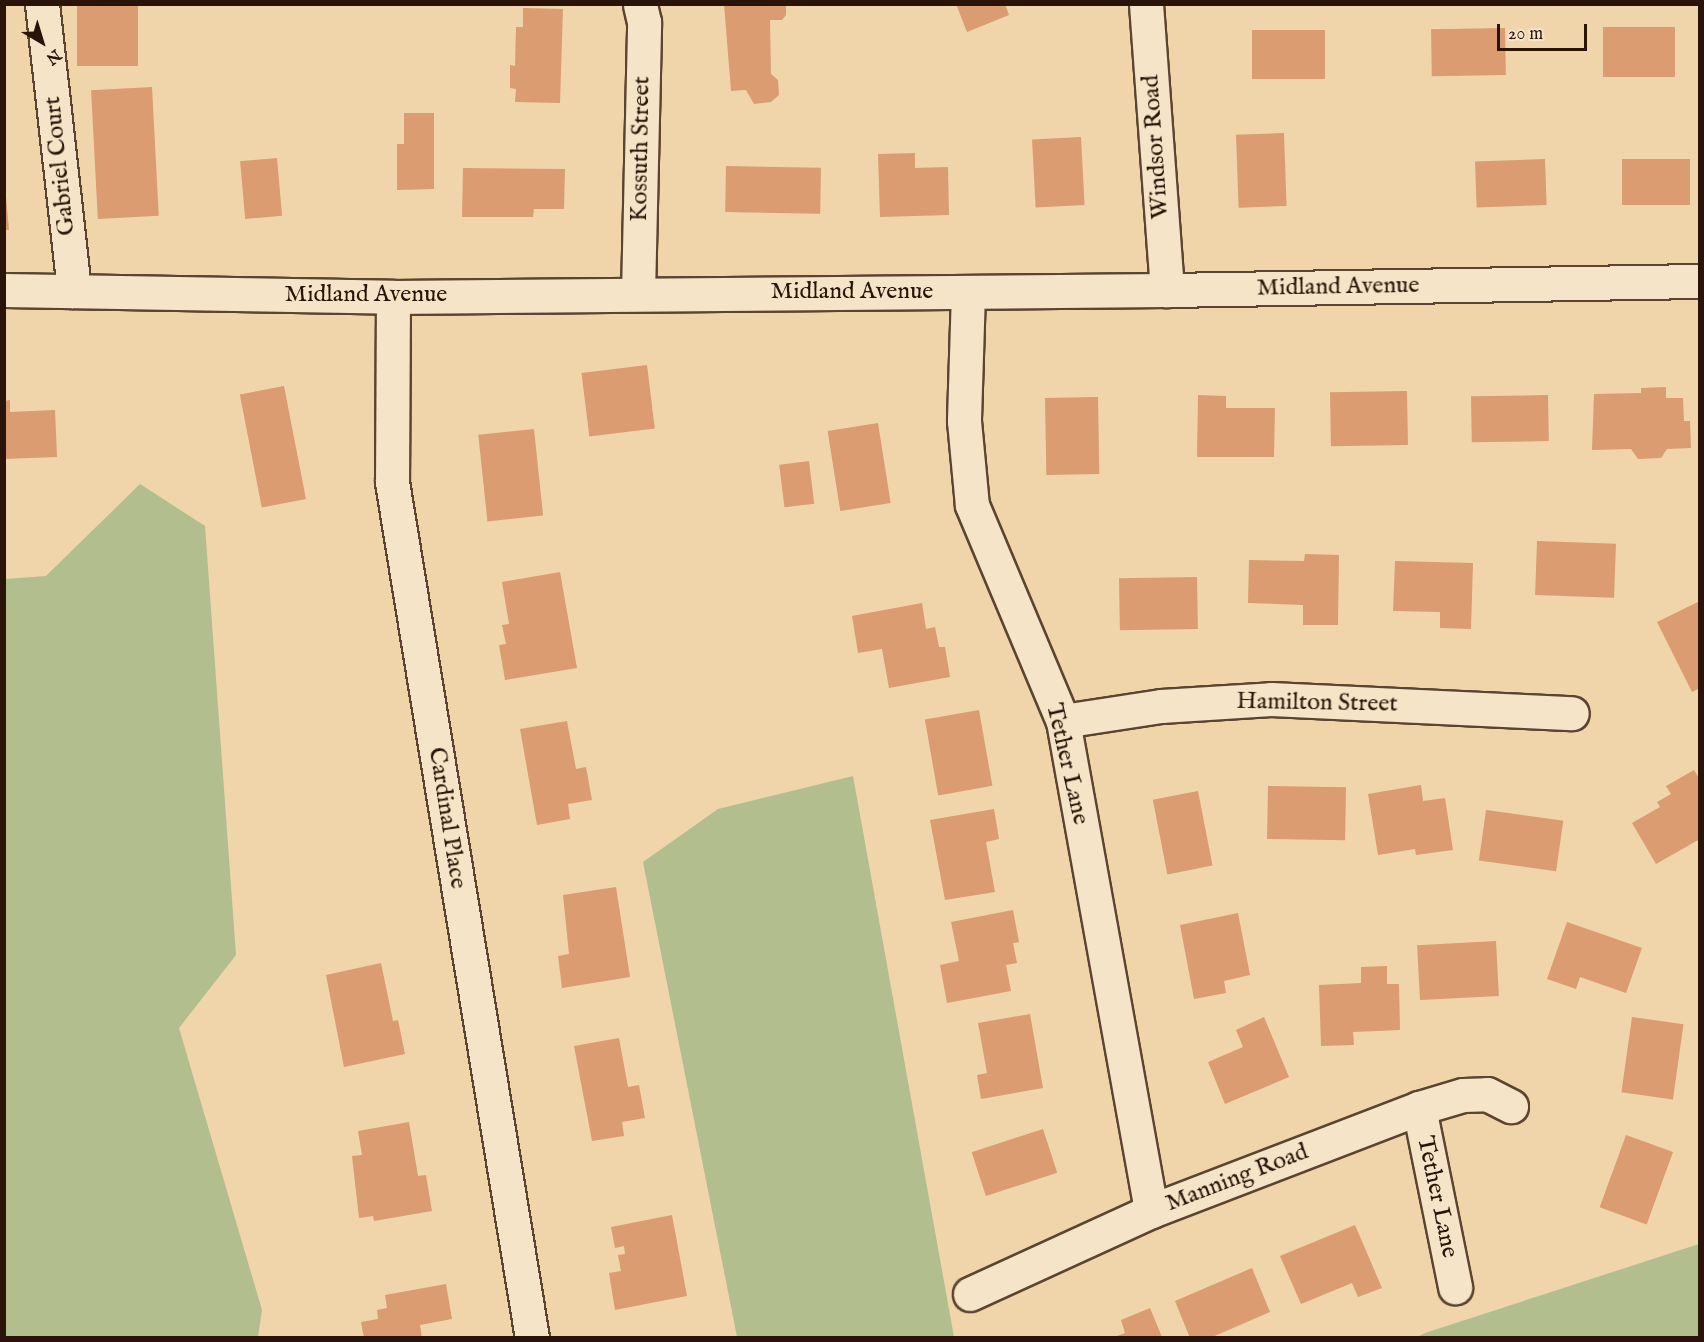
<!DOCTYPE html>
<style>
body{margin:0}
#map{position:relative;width:1704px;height:1342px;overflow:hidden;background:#efd5a9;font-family:"IM FELL English",serif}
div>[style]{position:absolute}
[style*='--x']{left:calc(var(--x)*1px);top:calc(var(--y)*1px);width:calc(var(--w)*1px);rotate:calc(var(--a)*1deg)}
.green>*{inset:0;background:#b2be8e}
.building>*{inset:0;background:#da9c70;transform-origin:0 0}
.roads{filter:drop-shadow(2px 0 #5b4430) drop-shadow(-2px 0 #5b4430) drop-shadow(0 2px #5b4430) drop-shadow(0 -2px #5b4430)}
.minor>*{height:33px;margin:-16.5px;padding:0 16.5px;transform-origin:16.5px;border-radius:16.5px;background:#f5e4c7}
span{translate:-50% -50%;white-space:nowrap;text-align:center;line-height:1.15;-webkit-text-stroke:4.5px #f5e4c7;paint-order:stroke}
.street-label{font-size:24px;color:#2a1308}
.frame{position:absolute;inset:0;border:6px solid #2a1308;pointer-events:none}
.north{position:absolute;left:12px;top:12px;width:60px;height:60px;-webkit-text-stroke:4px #f5e4c7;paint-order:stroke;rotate:142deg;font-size:16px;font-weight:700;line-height:24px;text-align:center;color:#2a1308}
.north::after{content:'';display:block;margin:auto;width:21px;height:27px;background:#2a1308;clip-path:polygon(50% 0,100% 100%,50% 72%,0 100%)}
.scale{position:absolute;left:1497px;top:24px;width:90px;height:27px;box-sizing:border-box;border:3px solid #2a1308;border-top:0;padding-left:8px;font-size:18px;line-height:21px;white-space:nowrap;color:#2a1308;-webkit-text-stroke:4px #f5e4c7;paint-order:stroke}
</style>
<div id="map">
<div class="green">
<i style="clip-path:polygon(140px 484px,205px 526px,236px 955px,179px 1028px,262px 1310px,258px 1337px,5px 1337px,5px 579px,46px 576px)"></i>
<i style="clip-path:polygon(853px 776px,954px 1337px,737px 1337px,643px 862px,718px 809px)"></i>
<i style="clip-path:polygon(1699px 1244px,1699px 1337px,1417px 1337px,1425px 1333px)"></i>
</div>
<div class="building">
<i style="left:77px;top:4px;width:61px;height:62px"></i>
<i style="clip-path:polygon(724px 4px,786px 4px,786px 15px,782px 20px,770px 20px,771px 74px,778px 80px,779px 95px,771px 102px,754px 104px,746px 90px,731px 91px)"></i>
<i style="clip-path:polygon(956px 4px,1005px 4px,1009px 15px,967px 32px)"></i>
<i style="clip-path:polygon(523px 8px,563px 9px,560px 103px,515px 102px,516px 89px,510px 88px,510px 65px,515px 66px,516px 27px,523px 27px)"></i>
<i style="left:1603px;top:27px;width:72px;height:50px"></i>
<i style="left:1505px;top:28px;width:47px;height:74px;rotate:89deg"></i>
<i style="left:1252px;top:30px;width:73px;height:49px"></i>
<i style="left:152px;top:87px;width:129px;height:61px;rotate:87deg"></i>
<i style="clip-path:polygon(404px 113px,434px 113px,434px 189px,397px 190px,397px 144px,404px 144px)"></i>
<i style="left:1284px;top:133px;width:73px;height:48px;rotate:88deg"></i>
<i style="left:1081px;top:137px;width:68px;height:49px;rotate:87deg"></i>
<i style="clip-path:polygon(915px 153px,915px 168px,948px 167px,949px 215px,880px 217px,878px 154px)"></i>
<i style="left:277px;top:158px;width:58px;height:37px;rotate:85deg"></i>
<i style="left:1545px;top:159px;width:46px;height:70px;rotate:88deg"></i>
<i style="left:1622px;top:159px;width:68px;height:46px"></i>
<i style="left:726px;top:166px;width:95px;height:46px;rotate:1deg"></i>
<i style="clip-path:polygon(463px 168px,565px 169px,564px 209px,534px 209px,533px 217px,462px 217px)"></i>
<i style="clip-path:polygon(4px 175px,9px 230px,4px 230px)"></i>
<i style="left:647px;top:365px;width:64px;height:66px;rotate:83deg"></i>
<i style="left:284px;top:386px;width:115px;height:45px;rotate:79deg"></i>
<i style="clip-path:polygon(1666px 387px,1666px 398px,1683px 398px,1684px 421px,1690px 421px,1691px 448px,1667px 449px,1661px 458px,1638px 459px,1631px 449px,1592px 450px,1594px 394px,1641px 393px,1641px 388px)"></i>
<i style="left:1407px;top:391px;width:54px;height:77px;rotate:89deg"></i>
<i style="clip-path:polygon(1198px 395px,1226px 396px,1226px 408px,1275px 408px,1274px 457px,1197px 457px)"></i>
<i style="left:1548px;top:395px;width:46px;height:77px;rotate:89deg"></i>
<i style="left:1098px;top:397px;width:77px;height:53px;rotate:89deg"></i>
<i style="clip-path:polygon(10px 400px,10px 412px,55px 410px,57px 457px,4px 459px,4px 401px)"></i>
<i style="left:878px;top:423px;width:81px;height:51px;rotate:81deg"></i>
<i style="left:534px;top:429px;width:87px;height:56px;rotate:84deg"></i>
<i style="left:809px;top:461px;width:43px;height:30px;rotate:83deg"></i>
<i style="left:1537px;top:541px;width:79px;height:54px;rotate:2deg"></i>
<i style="clip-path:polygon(1305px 554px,1339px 555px,1338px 625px,1303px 625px,1303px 605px,1248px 603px,1249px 560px,1304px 561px)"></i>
<i style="clip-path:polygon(1395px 561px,1473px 563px,1471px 629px,1440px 628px,1440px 612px,1393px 611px)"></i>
<i style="clip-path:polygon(560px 572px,577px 668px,505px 680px,499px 645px,506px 644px,502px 625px,509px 624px,502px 582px)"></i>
<i style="left:1197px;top:577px;width:52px;height:78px;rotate:89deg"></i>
<i style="clip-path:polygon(1700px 601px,1700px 688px,1692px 692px,1657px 622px)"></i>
<i style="clip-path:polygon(922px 603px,926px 629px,935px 627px,939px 647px,945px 647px,950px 677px,889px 688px,882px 649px,858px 653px,852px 616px)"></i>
<i style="left:979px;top:710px;width:77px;height:55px;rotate:80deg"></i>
<i style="clip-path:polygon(567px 721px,576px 769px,586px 767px,592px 800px,568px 804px,570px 819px,537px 825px,520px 729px)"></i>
<i style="clip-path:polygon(1694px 770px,1700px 780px,1700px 839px,1656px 864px,1632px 823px,1660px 807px,1657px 802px,1671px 794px,1666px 786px)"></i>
<i style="clip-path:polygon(1421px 785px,1423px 801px,1445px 798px,1453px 850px,1416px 855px,1415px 849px,1378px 855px,1368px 794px)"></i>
<i style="left:1268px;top:786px;width:78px;height:53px;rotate:1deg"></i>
<i style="left:1198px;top:791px;width:76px;height:46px;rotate:79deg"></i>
<i style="clip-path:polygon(994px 809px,999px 839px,986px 842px,995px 892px,945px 900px,930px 820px)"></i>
<i style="left:1486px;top:810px;width:78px;height:51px;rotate:8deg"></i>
<i style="clip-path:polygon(616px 887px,630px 977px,562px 988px,558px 956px,569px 954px,563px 895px)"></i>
<i style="clip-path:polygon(1013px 910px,1019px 942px,1013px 943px,1017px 963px,1006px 965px,1011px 991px,947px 1003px,940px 965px,959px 961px,951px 922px)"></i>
<i style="clip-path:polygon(1238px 913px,1250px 975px,1224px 981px,1226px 993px,1194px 999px,1180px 925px)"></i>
<i style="clip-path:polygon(1567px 922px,1642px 948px,1626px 993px,1580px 977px,1576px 989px,1547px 979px)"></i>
<i style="left:1496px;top:941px;width:55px;height:79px;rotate:87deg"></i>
<i style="clip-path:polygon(381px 963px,393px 1021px,398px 1020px,405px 1054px,344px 1067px,326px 975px)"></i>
<i style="clip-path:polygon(1387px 966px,1387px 984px,1399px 984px,1400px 1030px,1353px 1032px,1354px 1045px,1321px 1046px,1319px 985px,1361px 983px,1361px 967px)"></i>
<i style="clip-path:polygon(1030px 1014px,1043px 1088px,981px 1099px,977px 1075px,987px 1073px,978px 1023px)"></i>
<i style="clip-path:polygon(1264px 1017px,1289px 1077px,1225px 1104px,1208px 1062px,1243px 1047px,1236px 1030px)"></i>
<i style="left:1632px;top:1017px;width:52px;height:76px;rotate:8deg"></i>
<i style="clip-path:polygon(619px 1038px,628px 1087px,639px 1085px,645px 1118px,622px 1122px,624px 1136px,592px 1141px,574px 1046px)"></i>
<i style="clip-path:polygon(409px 1122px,418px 1176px,426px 1175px,432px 1211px,374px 1221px,373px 1216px,359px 1218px,352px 1156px,362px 1155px,358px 1131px)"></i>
<i style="left:1043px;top:1129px;width:46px;height:75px;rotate:72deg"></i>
<i style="left:1626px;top:1135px;width:50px;height:77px;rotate:20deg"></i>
<i style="clip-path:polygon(672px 1215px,687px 1296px,615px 1310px,609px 1273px,621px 1271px,618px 1255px,625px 1254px,624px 1246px,615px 1248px,611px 1227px)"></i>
<i style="clip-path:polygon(1355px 1225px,1382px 1288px,1358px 1297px,1352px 1283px,1301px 1304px,1280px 1256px)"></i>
<i style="clip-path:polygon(1252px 1268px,1270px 1312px,1210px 1338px,1190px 1338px,1175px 1301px)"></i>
<i style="clip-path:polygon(446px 1284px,452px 1319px,420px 1325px,422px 1338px,364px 1338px,361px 1322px,378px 1319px,377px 1310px,387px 1308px,385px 1295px)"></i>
<i style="clip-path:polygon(1150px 1308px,1162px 1337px,1114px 1337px,1125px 1333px,1121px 1320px)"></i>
</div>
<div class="roads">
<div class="minor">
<i style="--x:42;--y:4;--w:289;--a:83.6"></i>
<i style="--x:1146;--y:4;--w:287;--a:85.8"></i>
<i style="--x:4;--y:290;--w:389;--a:1"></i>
<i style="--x:393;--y:297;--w:774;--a:-0.52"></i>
<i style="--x:1167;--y:290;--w:533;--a:-0.97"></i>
<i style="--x:968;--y:292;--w:129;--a:91.8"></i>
<i style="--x:964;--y:421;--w:84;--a:84.6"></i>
<i style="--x:972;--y:505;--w:234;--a:67.2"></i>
<i style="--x:1063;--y:721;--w:498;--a:79.8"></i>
<i style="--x:638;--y:294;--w:272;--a:-88.7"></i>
<i style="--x:644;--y:22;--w:18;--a:-103"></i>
<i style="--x:393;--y:297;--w:185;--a:90.3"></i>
<i style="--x:392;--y:482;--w:867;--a:80.71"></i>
<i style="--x:1063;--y:721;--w:99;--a:-8.7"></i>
<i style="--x:1161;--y:706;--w:110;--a:-3.6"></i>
<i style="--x:1271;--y:699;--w:301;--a:2.7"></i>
<i style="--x:1419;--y:1108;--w:183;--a:78.6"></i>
<i style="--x:970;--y:1294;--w:199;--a:-24.6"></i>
<i style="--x:1151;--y:1211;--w:287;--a:-21"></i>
<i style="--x:1419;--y:1108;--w:46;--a:-16.5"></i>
<i style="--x:1463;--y:1095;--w:24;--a:-2"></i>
<i style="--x:1487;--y:1094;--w:27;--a:27"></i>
</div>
</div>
<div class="street-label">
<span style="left:1156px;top:147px;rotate:-94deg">Windsor Road</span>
<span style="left:641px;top:149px;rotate:-89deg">Kossuth Street</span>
<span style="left:60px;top:166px;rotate:-96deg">Gabriel Court</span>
<span style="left:1338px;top:287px;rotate:-1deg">Midland Avenue</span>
<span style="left:852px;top:292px">Midland Avenue</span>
<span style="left:366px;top:295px">Midland Avenue</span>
<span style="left:1317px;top:703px;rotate:1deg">Hamilton Street</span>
<span style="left:1067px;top:764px;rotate:77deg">Tether Lane</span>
<span style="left:447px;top:818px;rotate:81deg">Cardinal Place</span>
<span style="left:1237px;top:1178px;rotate:-21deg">Manning Road</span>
<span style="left:1437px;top:1197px;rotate:78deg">Tether Lane</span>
</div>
<div class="frame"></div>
<div class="north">N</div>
<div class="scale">20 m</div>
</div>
